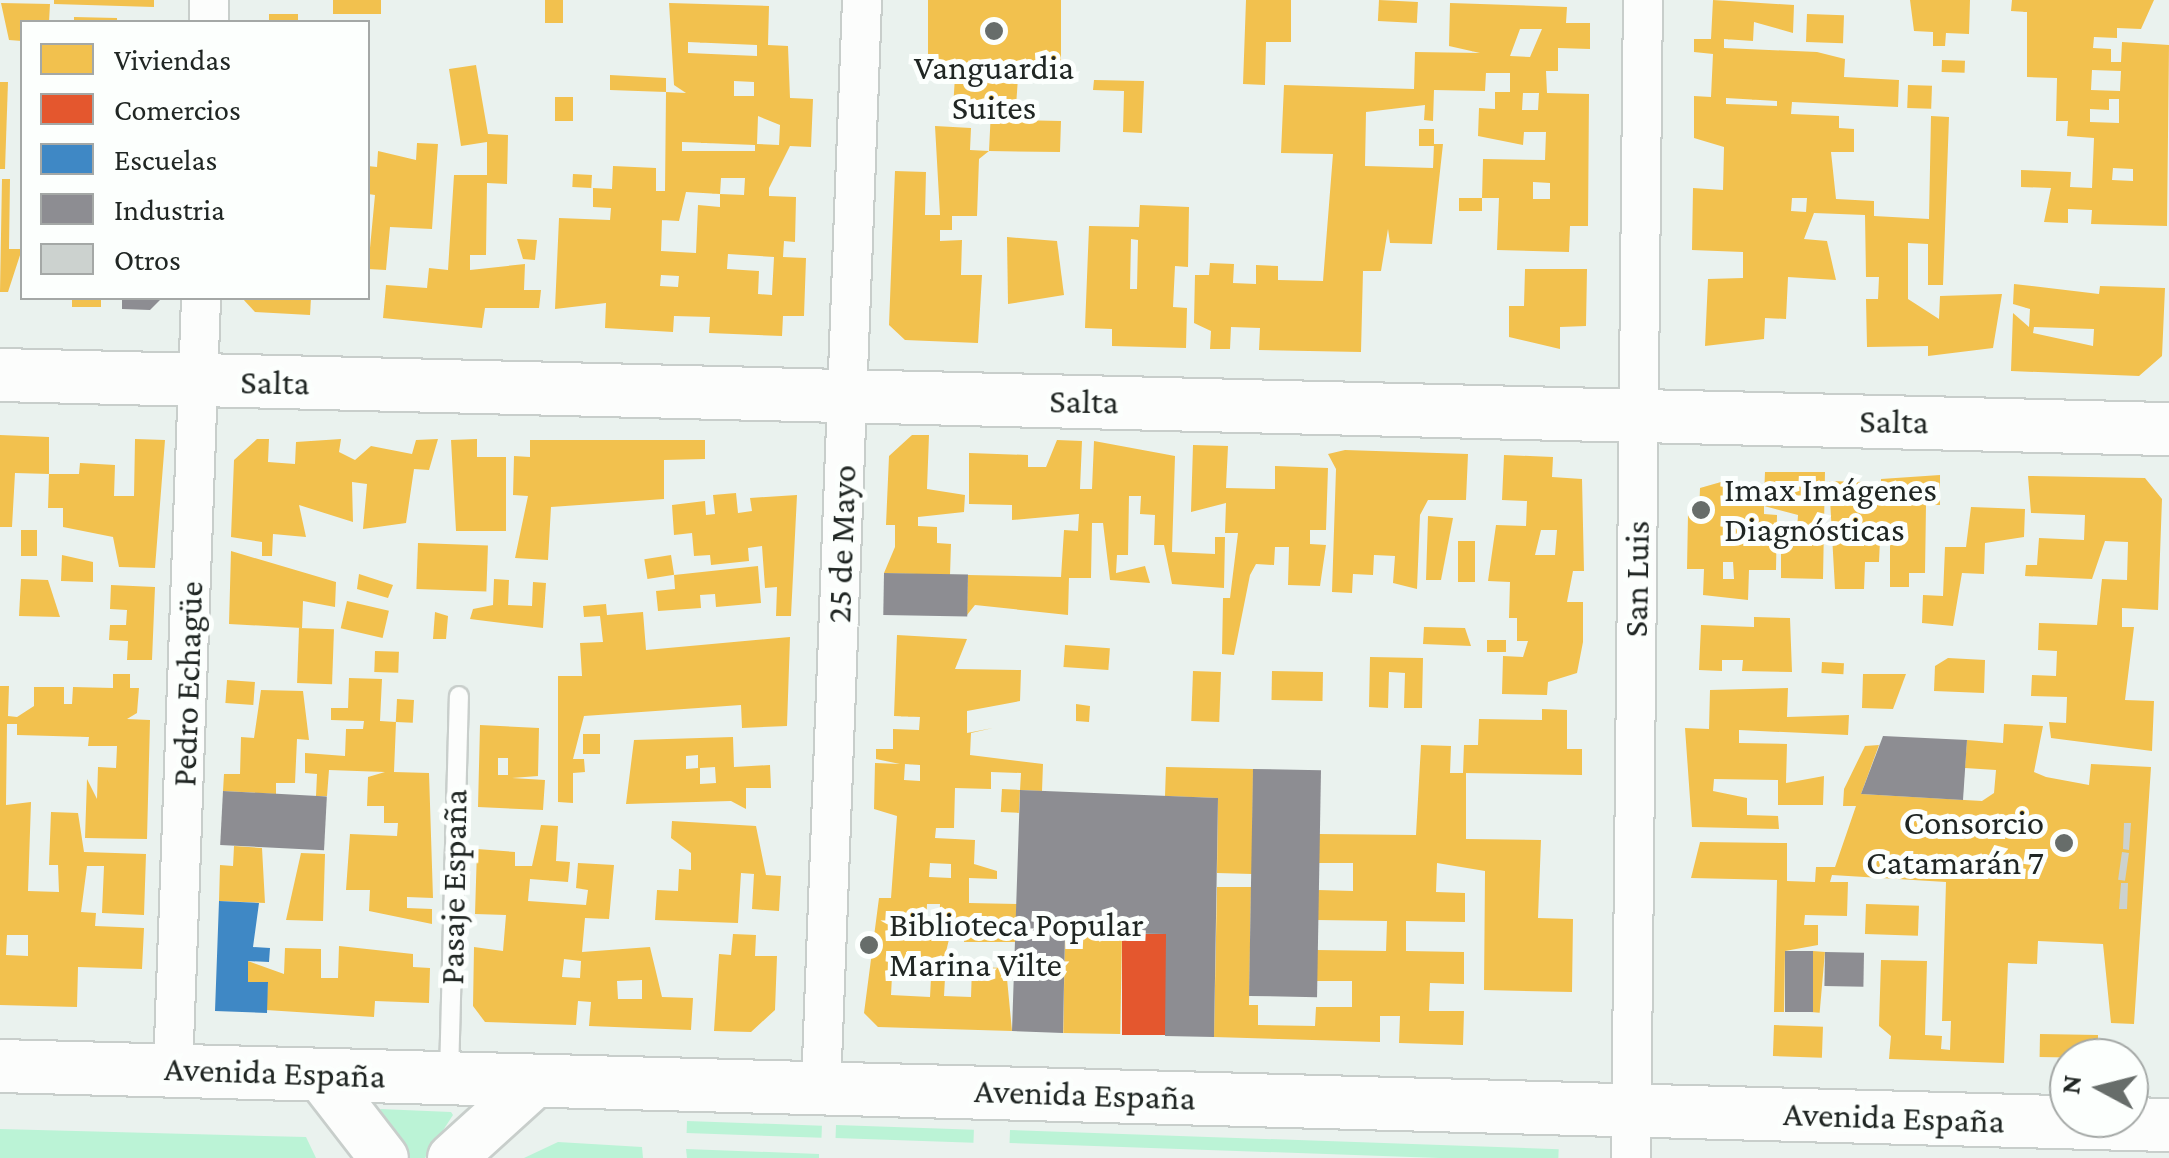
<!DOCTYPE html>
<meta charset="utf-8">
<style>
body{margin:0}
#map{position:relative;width:2169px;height:1158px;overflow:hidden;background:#eaf2ee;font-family:"Crimson Pro",serif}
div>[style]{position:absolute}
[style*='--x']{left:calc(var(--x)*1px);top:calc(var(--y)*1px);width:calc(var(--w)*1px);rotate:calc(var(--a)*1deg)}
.green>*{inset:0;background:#bbf3d6;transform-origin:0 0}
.homes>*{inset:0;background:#f2c14e;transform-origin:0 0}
.shops>*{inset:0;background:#e4572e;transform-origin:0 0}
.schools>*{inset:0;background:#3f88c5}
.industry>*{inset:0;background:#8d8d92;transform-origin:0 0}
.building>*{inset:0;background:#ccd2cf;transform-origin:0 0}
.roads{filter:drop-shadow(2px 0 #c8cecb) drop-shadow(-2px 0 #c8cecb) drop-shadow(0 2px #c8cecb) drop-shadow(0 -2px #c8cecb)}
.service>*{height:18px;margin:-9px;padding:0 9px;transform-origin:9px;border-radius:9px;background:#fcfdfc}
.minor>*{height:38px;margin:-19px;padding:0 19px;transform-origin:19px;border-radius:19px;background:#fcfdfc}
.tertiary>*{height:48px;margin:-24px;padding:0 24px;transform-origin:24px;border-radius:24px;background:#fcfdfc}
.secondary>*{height:52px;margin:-26px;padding:0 26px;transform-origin:26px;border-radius:26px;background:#fcfdfc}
.dots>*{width:28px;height:28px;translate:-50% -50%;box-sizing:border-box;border:5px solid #fcfffd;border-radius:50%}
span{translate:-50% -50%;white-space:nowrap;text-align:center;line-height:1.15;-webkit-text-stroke:10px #fcfffd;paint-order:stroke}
.poi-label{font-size:35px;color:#202623}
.left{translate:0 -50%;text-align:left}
.right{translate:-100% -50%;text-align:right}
.street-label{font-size:35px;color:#202623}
.legend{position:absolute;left:20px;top:20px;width:350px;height:280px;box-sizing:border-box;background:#fcfffd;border:2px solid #a4a8a6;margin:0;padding:12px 18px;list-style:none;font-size:30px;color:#202623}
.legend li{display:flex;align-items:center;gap:20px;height:50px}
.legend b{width:50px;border:2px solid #a4a8a6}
.north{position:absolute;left:2049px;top:1038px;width:100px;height:100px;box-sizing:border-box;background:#fcfffd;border:2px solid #a4a8a6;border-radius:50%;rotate:277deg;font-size:28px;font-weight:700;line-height:40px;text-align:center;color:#202623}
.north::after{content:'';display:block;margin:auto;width:35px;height:45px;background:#676d6a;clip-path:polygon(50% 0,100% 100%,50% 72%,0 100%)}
</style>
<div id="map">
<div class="green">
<i style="clip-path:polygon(380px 1109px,451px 1112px,453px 1115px,425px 1158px,408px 1158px)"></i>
<i style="left:687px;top:1121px;width:135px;height:12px;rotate:2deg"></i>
<i style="left:836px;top:1125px;width:138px;height:13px;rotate:2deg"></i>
<i style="clip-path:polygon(0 1129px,306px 1137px,316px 1158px,0 1158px)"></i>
<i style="left:1010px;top:1130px;width:549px;height:13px;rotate:2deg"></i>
<i style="clip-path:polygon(558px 1142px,642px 1147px,643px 1158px,524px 1158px)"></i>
<i style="clip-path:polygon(686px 1149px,819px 1154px,819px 1158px,687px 1158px)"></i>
</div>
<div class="homes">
<i style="clip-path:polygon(54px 0,154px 0,154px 7px,54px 4px)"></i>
<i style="left:333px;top:0;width:48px;height:14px"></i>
<i style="left:545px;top:0;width:18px;height:23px"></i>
<i style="left:928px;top:0;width:133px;height:63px"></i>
<i style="clip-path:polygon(1246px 0,1291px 0,1291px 42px,1266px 42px,1265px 85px,1243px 84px)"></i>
<i style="left:1379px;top:0;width:39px;height:21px;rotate:3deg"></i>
<i style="clip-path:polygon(evenodd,1713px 0,1794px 5px,1793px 33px,1754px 22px,1753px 41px,1724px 39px,1724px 48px,1817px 52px,1845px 59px,1844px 77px,1899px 80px,1898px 107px,1792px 102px,1791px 114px,1839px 116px,1839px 128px,1854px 129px,1854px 152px,1831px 152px,1836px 199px,1874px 201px,1874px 216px,1929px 219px,1931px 116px,1949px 117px,1943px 285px,1928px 285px,1928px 244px,1908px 243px,1908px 299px,1939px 319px,1940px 296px,2002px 294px,1993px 348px,1928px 356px,1928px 346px,1867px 347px,1866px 299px,1878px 299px,1879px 277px,1866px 277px,1865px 215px,1814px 213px,1804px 239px,1827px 241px,1836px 280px,1788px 277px,1786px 319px,1765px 318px,1764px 339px,1705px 346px,1708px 279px,1743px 278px,1743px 252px,1692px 250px,1693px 188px,1723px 190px,1724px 147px,1694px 138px,1694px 96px,1711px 97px,1713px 54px,1694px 52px,1694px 39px,1711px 39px,1713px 0,1726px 98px,1777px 101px,1777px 106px,1726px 104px,1726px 98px,1713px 0,1792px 198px,1807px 198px,1806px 212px,1791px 211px,1792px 198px)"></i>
<i style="clip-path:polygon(1910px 0,1970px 0,1969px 34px,1946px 33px,1945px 46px,1933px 46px,1933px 32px,1914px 31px)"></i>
<i style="clip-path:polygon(evenodd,2012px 0,2154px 0,2141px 29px,2117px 28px,2117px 38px,2094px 37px,2093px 48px,2111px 49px,2111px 62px,2121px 62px,2122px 42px,2169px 45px,2167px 226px,2091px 224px,2092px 210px,2068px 209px,2068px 223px,2044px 222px,2051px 188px,2021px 187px,2021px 170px,2071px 172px,2070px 187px,2092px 188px,2094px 138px,2067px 136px,2068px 121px,2056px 121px,2057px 78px,2027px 77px,2027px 12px,2011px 11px,2012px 0,2092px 70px,2121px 71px,2120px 91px,2091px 90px,2092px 70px,2012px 0,2109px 99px,2119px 99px,2119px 123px,2090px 122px,2090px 109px,2109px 110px,2109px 99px,2012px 0,2113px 168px,2133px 169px,2133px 181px,2112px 180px,2113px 168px)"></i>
<i style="clip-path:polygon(1px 3px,50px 4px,49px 22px,22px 22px,22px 41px,9px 40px)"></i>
<i style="clip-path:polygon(evenodd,669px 3px,769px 6px,768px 45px,788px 46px,790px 98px,813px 99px,811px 147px,790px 146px,769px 188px,769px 196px,796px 197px,795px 242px,784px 241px,783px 257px,806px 258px,804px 316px,783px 316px,782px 336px,709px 333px,710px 317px,674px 316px,673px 332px,605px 328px,606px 303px,555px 309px,559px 218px,610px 220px,611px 208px,593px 207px,593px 188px,612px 189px,613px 166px,656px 168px,656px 191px,665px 191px,666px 92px,610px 90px,610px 75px,666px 78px,666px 92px,686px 93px,674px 85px,669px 3px,688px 42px,757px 45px,757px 56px,688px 53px,688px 42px,669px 3px,734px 81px,754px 82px,754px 96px,734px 96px,734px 81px,669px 3px,758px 116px,780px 125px,779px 145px,757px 144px,758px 116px,669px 3px,682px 142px,755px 145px,755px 151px,682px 151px,682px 142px,669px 3px,721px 178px,745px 178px,744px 195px,720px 194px,721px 178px,669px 3px,686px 192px,720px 194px,720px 207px,698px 205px,696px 253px,661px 251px,662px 220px,679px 221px,686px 192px,669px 3px,728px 254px,774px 257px,772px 295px,758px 294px,759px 271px,727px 269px,728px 254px,669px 3px,661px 275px,679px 276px,678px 287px,660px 286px,661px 275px)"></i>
<i style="clip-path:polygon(evenodd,1450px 3px,1567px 7px,1566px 23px,1590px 23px,1590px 49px,1558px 48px,1558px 71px,1546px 71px,1547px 93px,1589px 94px,1588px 226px,1570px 226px,1569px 252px,1497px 250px,1499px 198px,1482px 198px,1482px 211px,1459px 211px,1459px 198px,1482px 198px,1483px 159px,1545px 160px,1546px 132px,1524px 132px,1523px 145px,1478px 136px,1479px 108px,1495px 109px,1495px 92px,1510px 92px,1510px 73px,1486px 73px,1485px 91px,1434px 90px,1433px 121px,1424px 120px,1425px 105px,1366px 112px,1365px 166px,1433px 168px,1434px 144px,1443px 144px,1432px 244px,1390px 243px,1388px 229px,1381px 271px,1363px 271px,1361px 352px,1259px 350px,1260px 328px,1231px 327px,1230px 349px,1210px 349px,1211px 331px,1194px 323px,1195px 275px,1209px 275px,1210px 263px,1234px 264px,1233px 283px,1256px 284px,1256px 265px,1278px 266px,1278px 280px,1323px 281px,1333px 154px,1281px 153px,1284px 85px,1414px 89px,1415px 52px,1480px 53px,1449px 46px,1450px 3px,1520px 29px,1542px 29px,1530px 57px,1510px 56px,1520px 29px,1450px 3px,1523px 93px,1539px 93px,1538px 110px,1522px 110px,1523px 93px,1450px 3px,1533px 182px,1550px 183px,1550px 199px,1533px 199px,1533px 182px)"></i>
<i style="left:269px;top:14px;width:29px;height:8px"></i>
<i style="left:1807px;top:14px;width:37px;height:28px;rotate:2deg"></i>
<i style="clip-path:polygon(74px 17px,117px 18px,117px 22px,74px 22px)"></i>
<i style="left:1942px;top:60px;width:23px;height:12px;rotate:2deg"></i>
<i style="clip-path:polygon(476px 65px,488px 134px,508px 135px,507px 184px,487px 183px,486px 255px,470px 255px,470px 270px,525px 264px,524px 290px,541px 290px,539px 308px,485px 308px,482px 328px,383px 318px,386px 285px,427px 288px,429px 268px,448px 270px,454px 175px,487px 175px,487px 142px,461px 146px,449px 69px)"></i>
<i style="clip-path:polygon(955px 76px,1018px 78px,1015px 120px,1061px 121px,1060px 152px,989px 151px,991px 110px,953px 109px)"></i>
<i style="clip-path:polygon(1094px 80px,1144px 81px,1142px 133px,1123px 132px,1124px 91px,1093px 90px)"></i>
<i style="clip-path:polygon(0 82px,8px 82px,5px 169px,0 169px)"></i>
<i style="left:1908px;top:85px;width:24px;height:23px;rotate:2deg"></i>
<i style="left:555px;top:97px;width:18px;height:24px"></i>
<i style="clip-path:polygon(935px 126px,971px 128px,970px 150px,989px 151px,979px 159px,977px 216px,952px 216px,952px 230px,940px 230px,940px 241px,962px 240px,961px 275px,982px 275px,978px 343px,905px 340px,889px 325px,895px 171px,926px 172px,925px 215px,940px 215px)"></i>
<i style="left:1419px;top:129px;width:15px;height:17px"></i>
<i style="clip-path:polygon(417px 143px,438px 144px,432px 229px,390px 227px,386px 270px,368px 269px,375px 195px,368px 194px,368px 166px,377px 167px,378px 151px,416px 160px)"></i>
<i style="left:573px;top:174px;width:19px;height:13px;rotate:3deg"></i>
<i style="clip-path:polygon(2px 179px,10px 179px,9px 249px,22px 249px,8px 292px,0 292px)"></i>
<i style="clip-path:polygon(evenodd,1140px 205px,1189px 207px,1188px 267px,1175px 266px,1173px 307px,1187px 308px,1186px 348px,1112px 346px,1112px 329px,1085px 328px,1089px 226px,1139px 227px,1140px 205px,1131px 239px,1138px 240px,1137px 289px,1130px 289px,1131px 239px)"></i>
<i style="clip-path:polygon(1007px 237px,1057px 241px,1064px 295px,1008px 304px)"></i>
<i style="clip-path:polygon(517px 239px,537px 240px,535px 260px,523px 259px)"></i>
<i style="clip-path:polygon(1525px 269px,1587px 269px,1586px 326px,1560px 327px,1560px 349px,1509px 337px,1509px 306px,1524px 306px)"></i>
<i style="clip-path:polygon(evenodd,2014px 284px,2099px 294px,2100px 286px,2165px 288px,2162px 356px,2139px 376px,2011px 371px,2013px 313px,2029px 327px,2030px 309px,2013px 304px,2014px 284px,2034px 327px,2094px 329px,2093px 346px,2033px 333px,2034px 327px)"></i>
<i style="left:72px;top:298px;width:29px;height:9px"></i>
<i style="clip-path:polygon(242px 298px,311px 298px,310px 315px,255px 312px)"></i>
<i style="clip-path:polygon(0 435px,49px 437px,49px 474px,15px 473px,12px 527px,0 527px)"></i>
<i style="clip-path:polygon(912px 435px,929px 435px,927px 489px,965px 495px,964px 512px,918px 517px,918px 526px,937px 527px,937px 543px,951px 544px,950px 575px,884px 573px,895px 547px,895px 525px,886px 525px,889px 456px)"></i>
<i style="clip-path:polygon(135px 439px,165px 440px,155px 568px,119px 567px,113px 537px,63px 527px,63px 508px,48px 508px,49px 474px,79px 474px,80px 463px,115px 465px,114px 496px,134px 496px)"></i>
<i style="clip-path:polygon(257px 439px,269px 439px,268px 462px,295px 464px,296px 442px,341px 439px,339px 452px,355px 460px,371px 446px,412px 454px,416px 440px,438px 439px,429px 470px,414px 469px,406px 523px,363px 529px,367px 484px,352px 482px,353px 522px,299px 505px,306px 537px,273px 534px,272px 556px,262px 556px,262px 542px,231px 537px,234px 460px)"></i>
<i style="clip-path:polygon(477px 439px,477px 457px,506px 457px,506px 531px,456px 531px,451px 440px)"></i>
<i style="clip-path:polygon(530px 440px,705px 440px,705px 459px,664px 460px,664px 499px,551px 507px,548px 560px,515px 558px,528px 496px,513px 495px,514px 456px,530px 457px)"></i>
<i style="clip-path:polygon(1057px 440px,1082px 441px,1080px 489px,1092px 489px,1094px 441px,1175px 456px,1172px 552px,1215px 554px,1215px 537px,1225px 537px,1224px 588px,1172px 584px,1164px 545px,1154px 545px,1155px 515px,1140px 514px,1141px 496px,1129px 496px,1128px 555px,1117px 555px,1116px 573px,1145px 566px,1150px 583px,1110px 580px,1103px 523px,1092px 523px,1091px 578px,1069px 578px,1068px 615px,975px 605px,967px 615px,968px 575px,1061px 577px,1064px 530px,1078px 531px,1079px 514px,1012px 520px,1012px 505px,969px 504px,969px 453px,1028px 455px,1028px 467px,1046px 467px)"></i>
<i style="clip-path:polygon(1193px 445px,1228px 446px,1226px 488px,1275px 489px,1275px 466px,1328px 468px,1326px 530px,1310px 530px,1310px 544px,1326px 545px,1320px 586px,1288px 585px,1289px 547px,1275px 547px,1274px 565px,1256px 564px,1250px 575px,1234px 655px,1222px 654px,1223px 598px,1230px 598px,1238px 533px,1225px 533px,1226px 503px,1191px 512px)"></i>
<i style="clip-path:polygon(1345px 450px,1468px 454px,1466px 500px,1428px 500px,1420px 515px,1417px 589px,1393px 583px,1395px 556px,1374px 555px,1373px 575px,1353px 574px,1352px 593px,1332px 592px,1336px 469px,1328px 454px)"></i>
<i style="clip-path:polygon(evenodd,1504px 455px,1553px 457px,1552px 477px,1582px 479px,1584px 571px,1573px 571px,1567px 602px,1583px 602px,1583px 642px,1577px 673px,1548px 682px,1547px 695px,1502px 694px,1503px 656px,1523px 657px,1528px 641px,1517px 641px,1517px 618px,1509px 618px,1510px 582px,1488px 581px,1496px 525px,1526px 526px,1527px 501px,1502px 500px,1504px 455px,1541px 530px,1557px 530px,1555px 555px,1535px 555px,1541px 530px)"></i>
<i style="clip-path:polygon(evenodd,1765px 472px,1825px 472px,1823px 579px,1781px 578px,1781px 531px,1797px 531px,1798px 515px,1764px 506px,1764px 514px,1777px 515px,1776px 570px,1749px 570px,1748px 600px,1703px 595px,1704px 569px,1687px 569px,1688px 514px,1699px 515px,1700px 488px,1735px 478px,1735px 488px,1764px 497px,1765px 472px,1723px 562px,1733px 562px,1734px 579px,1723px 579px,1723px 562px)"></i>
<i style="clip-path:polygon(1940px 475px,1940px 505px,1926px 505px,1925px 573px,1909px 573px,1909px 587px,1890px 587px,1890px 540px,1880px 540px,1879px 562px,1865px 562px,1864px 589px,1835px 589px,1829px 481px,1863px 482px,1863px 494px,1881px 495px,1881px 479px)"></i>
<i style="clip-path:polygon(2028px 476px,2145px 478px,2162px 499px,2158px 610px,2122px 608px,2122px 627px,2134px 627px,2125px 700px,2154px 701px,2152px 751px,2051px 738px,2049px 722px,2066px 723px,2067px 697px,2031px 696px,2032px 675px,2056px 676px,2057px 651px,2038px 650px,2039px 623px,2097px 625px,2102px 579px,2127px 580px,2128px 542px,2105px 541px,2092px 579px,2025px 576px,2026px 565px,2037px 565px,2039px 538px,2084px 540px,2085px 515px,2031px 513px)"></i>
<i style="clip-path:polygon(736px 493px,738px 513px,752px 511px,750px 498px,797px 495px,791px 616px,776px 616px,777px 587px,765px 588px,762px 546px,748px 548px,749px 561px,711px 565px,710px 555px,694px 556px,692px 533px,674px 535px,672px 505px,705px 501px,706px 515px,715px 514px,713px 495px)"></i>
<i style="clip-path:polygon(1971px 507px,2025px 509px,2024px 537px,1985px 543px,1984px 574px,1962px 573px,1953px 626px,1922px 623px,1923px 595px,1943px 596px,1945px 547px,1966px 547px)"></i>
<i style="clip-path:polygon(1428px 516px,1453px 518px,1441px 580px,1426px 580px)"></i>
<i style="left:21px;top:530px;width:16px;height:26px"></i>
<i style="left:1458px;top:541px;width:17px;height:41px"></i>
<i style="left:418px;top:543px;width:70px;height:46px;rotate:2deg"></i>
<i style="clip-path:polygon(231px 551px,336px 582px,335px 607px,303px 601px,302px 628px,229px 624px)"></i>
<i style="clip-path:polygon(62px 555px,93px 562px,93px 582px,61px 581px)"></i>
<i style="left:671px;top:555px;width:20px;height:27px;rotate:81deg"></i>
<i style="clip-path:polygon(758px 566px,761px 603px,716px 607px,715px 594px,700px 595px,701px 608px,658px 611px,656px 591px,675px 589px,674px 575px)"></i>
<i style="clip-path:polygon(359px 574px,393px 585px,388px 598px,357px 589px)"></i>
<i style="clip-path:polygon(21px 579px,48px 580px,60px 617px,19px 616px)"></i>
<i style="clip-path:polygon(494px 579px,509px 580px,508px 605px,532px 606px,533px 582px,546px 583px,543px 628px,470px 619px,473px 609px,493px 605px)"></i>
<i style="clip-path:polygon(111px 585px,155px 587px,152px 660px,127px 660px,128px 641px,109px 640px,110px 625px,126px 625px,127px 610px,110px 609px)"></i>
<i style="left:347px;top:601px;width:43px;height:28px;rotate:13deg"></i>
<i style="clip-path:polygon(606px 604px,607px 615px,643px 612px,646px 650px,790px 637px,787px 726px,742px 728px,741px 705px,584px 716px,573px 759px,584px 759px,585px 772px,573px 773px,573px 803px,558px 802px,558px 676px,582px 676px,580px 643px,603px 642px,600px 616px,584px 617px,583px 606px)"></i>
<i style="clip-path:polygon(435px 612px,448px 616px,446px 639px,433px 639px)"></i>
<i style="clip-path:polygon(1754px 617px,1790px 618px,1792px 672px,1742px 671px,1743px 660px,1722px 660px,1722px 671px,1699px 670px,1701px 625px,1754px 627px)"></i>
<i style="clip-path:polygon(1424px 627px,1465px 628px,1471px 646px,1423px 644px)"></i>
<i style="left:299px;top:628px;width:35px;height:55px;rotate:2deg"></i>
<i style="clip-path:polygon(evenodd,897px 635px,967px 639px,955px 669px,1021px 670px,1020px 701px,967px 711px,967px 733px,993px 728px,971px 733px,970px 755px,1043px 764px,1042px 791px,1020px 790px,1021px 773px,991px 772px,991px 789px,955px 788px,954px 828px,936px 828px,935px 838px,975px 840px,974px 864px,997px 871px,997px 879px,969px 878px,969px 903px,1017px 904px,1015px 942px,964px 942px,965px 927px,952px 927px,944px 960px,918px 959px,917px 977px,892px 976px,891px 995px,930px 997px,931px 978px,945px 978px,944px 996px,971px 997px,972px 967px,1006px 968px,1012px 1031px,878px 1027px,864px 1013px,879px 898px,891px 898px,897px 816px,874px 809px,875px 763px,900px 764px,876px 759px,876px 749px,893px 749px,893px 729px,919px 730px,920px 717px,894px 716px,897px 635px,905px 764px,920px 765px,920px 781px,904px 780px,905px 764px,897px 635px,930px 863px,951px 864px,951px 878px,929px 877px,930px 863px,897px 635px,927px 904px,940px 904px,939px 926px,926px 926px,927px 904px)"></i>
<i style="left:1487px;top:640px;width:19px;height:12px"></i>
<i style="left:1065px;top:645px;width:45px;height:22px;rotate:4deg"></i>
<i style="left:375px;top:651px;width:24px;height:21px;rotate:2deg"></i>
<i style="clip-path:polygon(1370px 657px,1423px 658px,1422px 708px,1404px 708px,1405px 673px,1389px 672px,1388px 708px,1369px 707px)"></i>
<i style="clip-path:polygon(1948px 658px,1985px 660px,1984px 693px,1934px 691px,1935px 666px)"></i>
<i style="left:1822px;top:662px;width:22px;height:11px;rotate:3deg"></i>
<i style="left:1193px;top:671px;width:28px;height:50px;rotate:2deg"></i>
<i style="left:1272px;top:671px;width:51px;height:29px;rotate:1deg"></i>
<i style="clip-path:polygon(evenodd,113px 674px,130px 674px,130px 688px,139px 688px,137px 713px,127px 719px,150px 720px,147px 839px,85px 838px,87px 779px,97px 799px,98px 767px,116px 768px,117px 746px,88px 746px,89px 737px,17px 735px,17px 724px,7px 724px,6px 805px,31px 802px,28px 891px,59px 892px,58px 865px,49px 865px,51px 812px,78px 813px,84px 852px,146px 854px,144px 915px,102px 913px,104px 866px,87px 866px,81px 912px,96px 913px,95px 926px,144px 928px,142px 969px,78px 967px,77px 1007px,0 1005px,0 686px,9px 686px,8px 716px,17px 717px,34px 706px,34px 687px,64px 687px,64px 704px,72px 704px,73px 687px,113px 688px,113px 674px,7px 935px,28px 935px,28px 956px,6px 955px,7px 935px)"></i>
<i style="clip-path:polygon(1863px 674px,1906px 674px,1893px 709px,1862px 708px)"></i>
<i style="clip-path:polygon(349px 678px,382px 679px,380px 721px,396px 722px,394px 772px,429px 773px,433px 898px,407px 897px,407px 908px,432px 909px,432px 924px,369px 911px,370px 890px,346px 890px,350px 834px,397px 836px,398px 823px,384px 823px,384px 806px,367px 806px,368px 777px,385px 772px,329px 770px,327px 796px,316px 796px,317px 774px,305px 773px,305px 753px,345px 756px,346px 729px,363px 729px,364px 721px,331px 720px,331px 708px,348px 708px)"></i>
<i style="left:227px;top:680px;width:28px;height:23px;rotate:4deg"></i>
<i style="clip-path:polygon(1788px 688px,1787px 717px,1849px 715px,1848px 735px,1739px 730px,1739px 743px,1787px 744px,1786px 783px,1824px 776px,1823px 805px,1778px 805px,1778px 780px,1714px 779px,1713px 791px,1747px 798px,1747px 815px,1778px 816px,1779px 829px,1692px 827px,1685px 728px,1709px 729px,1710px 690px)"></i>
<i style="clip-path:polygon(261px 690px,303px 691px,309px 740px,297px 739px,295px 783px,276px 783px,276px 794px,223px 791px,224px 774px,240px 774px,241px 737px,254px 738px)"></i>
<i style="left:397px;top:699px;width:17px;height:23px;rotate:3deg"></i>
<i style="clip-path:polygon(1076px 704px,1090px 706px,1089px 722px,1076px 721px)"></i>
<i style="clip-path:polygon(1542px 709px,1567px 710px,1567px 749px,1582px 749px,1582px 775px,1463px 773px,1464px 745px,1478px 745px,1479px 719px,1542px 720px)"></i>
<i style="clip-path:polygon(2004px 724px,2043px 726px,2034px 772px,2046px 777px,2089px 785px,2091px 764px,2151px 767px,2134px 1024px,2111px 1023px,2103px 944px,2038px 941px,2037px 964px,2008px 963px,2004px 1063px,1889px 1059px,1891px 1036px,1879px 1026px,1881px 960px,1927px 961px,1925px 1035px,1942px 1036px,1941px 1049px,1950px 1050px,1951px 1021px,1942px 1021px,1946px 882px,1832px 875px,1830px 882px,1848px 882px,1847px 916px,1805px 915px,1804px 925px,1818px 925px,1818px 945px,1785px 951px,1784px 1012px,1774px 1012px,1777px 880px,1691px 878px,1700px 842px,1787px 843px,1787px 881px,1815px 882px,1816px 867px,1835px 867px,1856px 806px,1843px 806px,1844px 789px,1865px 746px,1879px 745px,1861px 794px,1982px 801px,1994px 793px,1996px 770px,1965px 768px,1967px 740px,2003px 743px)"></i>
<i style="clip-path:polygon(evenodd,480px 725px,539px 728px,538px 776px,512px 778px,545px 780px,543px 810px,478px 807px,480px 725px,498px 758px,508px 758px,508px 775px,498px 775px,498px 758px)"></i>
<i style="left:600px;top:734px;width:20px;height:17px;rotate:90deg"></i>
<i style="clip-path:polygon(evenodd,733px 737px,734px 767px,770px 765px,771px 788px,746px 788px,746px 809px,731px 801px,626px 804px,634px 740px,733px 737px,698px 755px,698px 768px,686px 769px,686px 756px,698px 755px,733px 737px,715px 767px,716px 783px,700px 784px,700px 768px,715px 767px)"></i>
<i style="clip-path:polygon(1421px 745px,1451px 746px,1450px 773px,1466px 773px,1466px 839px,1541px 840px,1538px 918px,1573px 919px,1572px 992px,1484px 990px,1485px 871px,1437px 863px,1436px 892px,1465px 893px,1465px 922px,1406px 921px,1406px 951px,1464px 952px,1464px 984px,1430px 983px,1429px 1011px,1464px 1011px,1463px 1045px,1399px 1043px,1400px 1016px,1380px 1016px,1380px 1042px,1214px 1037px,1217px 887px,1251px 887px,1249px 1005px,1258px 1005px,1258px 1025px,1315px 1026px,1316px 1007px,1352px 1007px,1352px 981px,1316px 981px,1317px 950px,1386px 951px,1387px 921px,1317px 920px,1318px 890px,1353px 891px,1353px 863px,1319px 863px,1319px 834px,1416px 835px)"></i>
<i style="clip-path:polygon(1166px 767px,1253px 769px,1252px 874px,1217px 873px,1218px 798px,1165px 796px)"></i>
<i style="left:1002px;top:789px;width:18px;height:23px;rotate:3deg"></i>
<i style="clip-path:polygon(672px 821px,756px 826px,766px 875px,781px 876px,779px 911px,752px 909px,754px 874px,741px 873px,738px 923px,655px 920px,657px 890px,678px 891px,679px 869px,691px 870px,691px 853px,671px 838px)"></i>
<i style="clip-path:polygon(evenodd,541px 825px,558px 826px,556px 861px,570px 862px,568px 882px,530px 879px,528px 901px,586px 905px,588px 890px,576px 888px,578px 863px,614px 865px,609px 919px,585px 918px,582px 952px,650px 947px,662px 997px,693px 998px,691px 1030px,589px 1026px,591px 1002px,578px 1001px,576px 1025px,485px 1022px,473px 1006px,474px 947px,503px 951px,506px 915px,475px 914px,477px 849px,515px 852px,515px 866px,532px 866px,541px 825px,564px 959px,581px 961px,580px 978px,562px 977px,564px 959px,541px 825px,642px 980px,642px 999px,618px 999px,617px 981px,642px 980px)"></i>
<i style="clip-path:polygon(234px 846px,262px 848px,265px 903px,219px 901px,220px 865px,233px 866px)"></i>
<i style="clip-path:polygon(301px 853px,325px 854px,323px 921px,286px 920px)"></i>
<i style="left:1866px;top:904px;width:53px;height:30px;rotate:2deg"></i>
<i style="left:1065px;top:933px;width:57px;height:100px;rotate:1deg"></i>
<i style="clip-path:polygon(733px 934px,756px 935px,755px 956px,777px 956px,775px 1010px,751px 1032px,714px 1031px,719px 954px,731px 955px)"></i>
<i style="clip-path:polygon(339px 946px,413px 954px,413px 967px,430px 968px,429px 1003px,375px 1001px,374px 1017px,266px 1010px,268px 982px,248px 982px,248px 961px,284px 974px,285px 948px,321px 949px,321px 978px,338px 978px)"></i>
<i style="left:1813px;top:951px;width:12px;height:61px;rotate:5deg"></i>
<i style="left:1774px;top:1025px;width:49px;height:31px;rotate:2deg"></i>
<i style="left:2040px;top:1034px;width:58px;height:23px;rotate:1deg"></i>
</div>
<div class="shops">
<i style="left:1122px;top:934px;width:44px;height:101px"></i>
</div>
<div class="schools">
<i style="clip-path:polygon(219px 901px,259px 903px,253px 947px,270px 948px,269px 962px,248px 961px,248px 982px,268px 982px,267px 1013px,215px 1011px)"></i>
</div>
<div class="industry">
<i style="clip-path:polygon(122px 298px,162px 298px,150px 310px,122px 309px)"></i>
<i style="left:884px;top:573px;width:84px;height:42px;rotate:1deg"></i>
<i style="clip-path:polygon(1883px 736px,1967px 740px,1963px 800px,1861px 794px)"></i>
<i style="left:1253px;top:769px;width:68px;height:227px;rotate:1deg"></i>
<i style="clip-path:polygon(1020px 790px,1218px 798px,1214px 1037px,1165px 1036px,1166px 934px,1065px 933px,1063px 1033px,1012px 1031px)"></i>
<i style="left:223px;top:791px;width:104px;height:54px;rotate:3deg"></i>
<i style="left:1785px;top:951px;width:28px;height:61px"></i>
<i style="left:1825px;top:952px;width:39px;height:34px;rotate:1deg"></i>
</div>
<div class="building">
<i style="clip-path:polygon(2124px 823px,2131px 823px,2129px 850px,2123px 849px)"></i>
<i style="left:2122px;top:852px;width:7px;height:28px;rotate:8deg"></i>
<i style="clip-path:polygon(2121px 883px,2128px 883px,2127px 909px,2119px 909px)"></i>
</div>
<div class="roads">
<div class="service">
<i style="--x:449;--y:1075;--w:379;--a:-88.5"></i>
</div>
<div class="minor">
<i style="--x:209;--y:22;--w:22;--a:-90"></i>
<i style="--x:173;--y:1070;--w:773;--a:-87.92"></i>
<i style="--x:821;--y:1088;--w:1089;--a:-87.84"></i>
<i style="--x:1631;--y:1158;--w:1158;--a:-89.41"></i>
</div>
<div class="tertiary">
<i style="--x:319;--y:1074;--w:106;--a:52.3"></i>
<i style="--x:452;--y:1158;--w:116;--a:-42.2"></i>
</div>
<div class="secondary">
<i style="--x:0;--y:375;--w:2170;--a:1.43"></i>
<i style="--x:0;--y:1066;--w:2170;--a:1.56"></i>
</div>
</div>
<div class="dots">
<i style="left:994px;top:31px;background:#676d6a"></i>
<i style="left:1701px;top:510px;background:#676d6a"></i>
<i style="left:2064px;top:843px;background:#676d6a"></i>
<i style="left:869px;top:945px;background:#676d6a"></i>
</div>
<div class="poi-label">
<span style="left:994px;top:88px">Vanguardia<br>Suites</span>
<span class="left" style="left:1724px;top:510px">Imax Imágenes<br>Diagnósticas</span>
<span class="right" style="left:2044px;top:843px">Consorcio<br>Catamarán 7</span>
<span class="left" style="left:889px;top:945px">Biblioteca Popular<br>Marina Vilte</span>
</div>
<div class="street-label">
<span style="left:275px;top:383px;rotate:1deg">Salta</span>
<span style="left:1084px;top:402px;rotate:1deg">Salta</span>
<span style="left:1894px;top:422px;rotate:1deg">Salta</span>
<span style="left:842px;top:544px;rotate:-88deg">25 de Mayo</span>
<span style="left:1637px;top:579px;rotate:-89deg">San Luis</span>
<span style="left:188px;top:684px;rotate:-88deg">Pedro Echagüe</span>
<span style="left:454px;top:887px;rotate:-89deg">Pasaje España</span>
<span style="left:275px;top:1073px;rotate:2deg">Avenida España</span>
<span style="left:1085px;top:1095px;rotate:2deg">Avenida España</span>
<span style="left:1894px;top:1118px;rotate:2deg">Avenida España</span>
</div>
<ul class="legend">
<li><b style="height:28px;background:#f2c14e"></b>Viviendas</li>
<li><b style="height:28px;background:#e4572e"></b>Comercios</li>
<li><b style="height:28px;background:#3f88c5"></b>Escuelas</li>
<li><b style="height:28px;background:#8d8d92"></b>Industria</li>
<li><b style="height:28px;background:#ccd2cf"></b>Otros</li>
</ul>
<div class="north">N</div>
</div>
